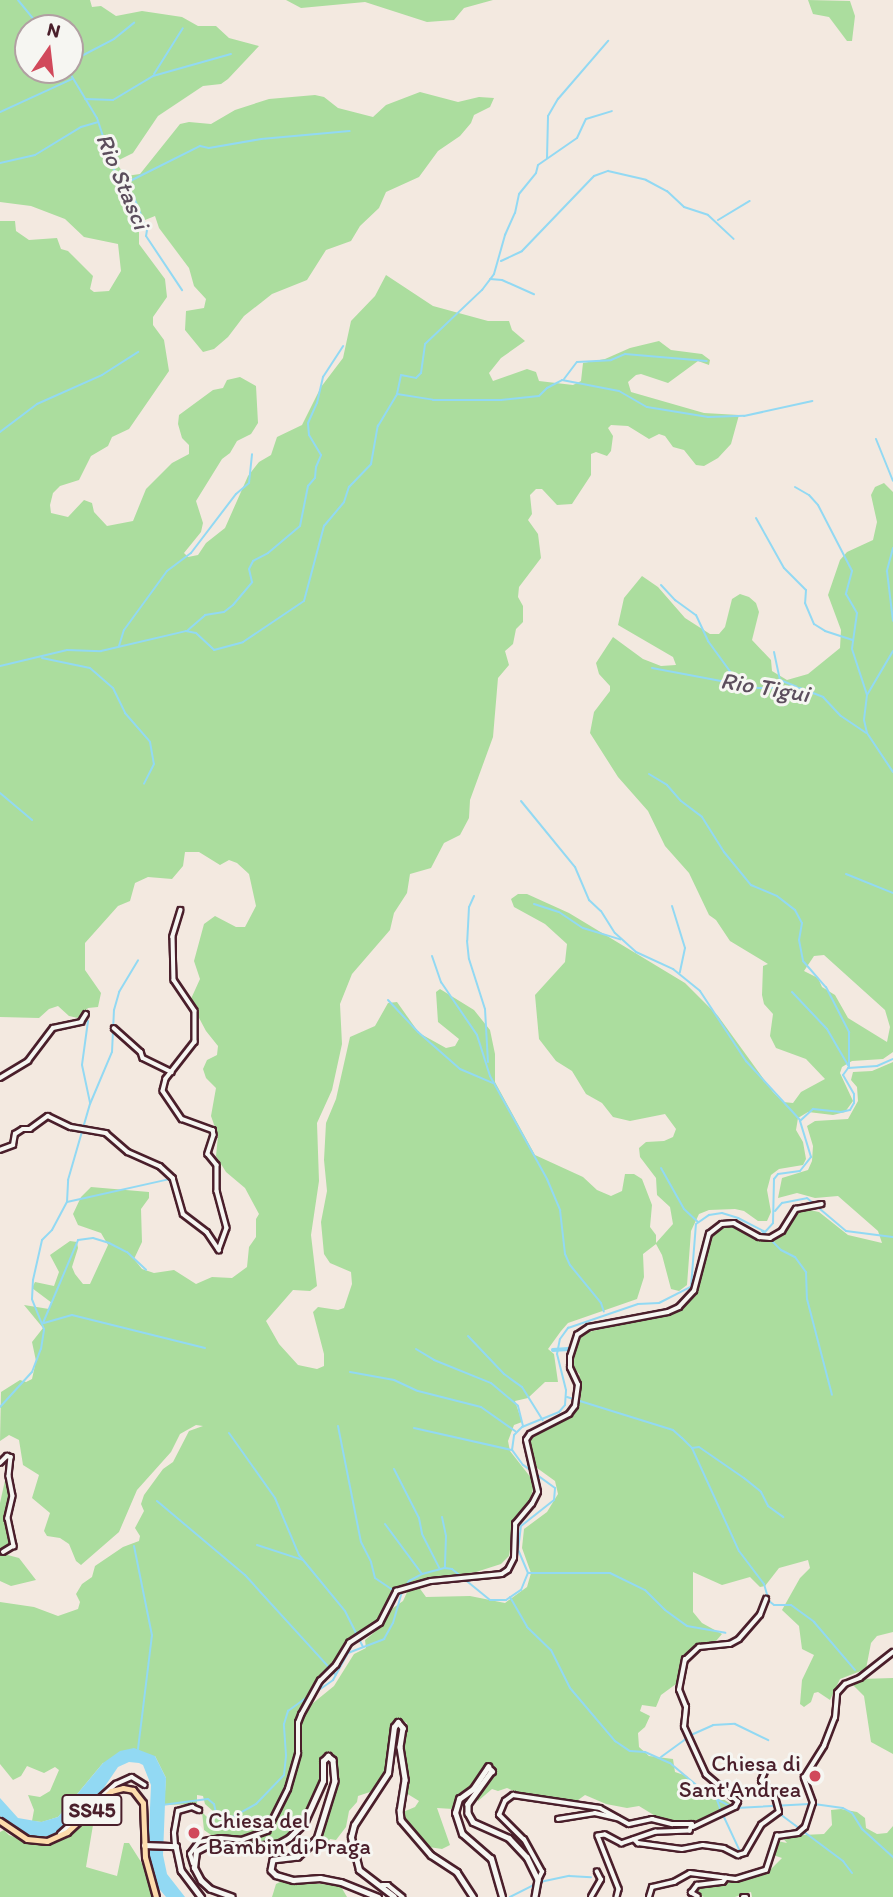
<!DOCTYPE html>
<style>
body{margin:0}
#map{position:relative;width:893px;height:1897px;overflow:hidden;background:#f3e9e0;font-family:Itim,sans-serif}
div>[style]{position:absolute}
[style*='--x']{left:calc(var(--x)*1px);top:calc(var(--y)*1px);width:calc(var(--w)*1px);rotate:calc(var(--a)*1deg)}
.green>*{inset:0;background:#abdd9e}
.water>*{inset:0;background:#92d9f3}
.stream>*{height:2px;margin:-1px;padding:0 1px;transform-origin:1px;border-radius:1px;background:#92d9f3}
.canal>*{height:3.5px;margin:-1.75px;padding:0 1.75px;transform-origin:1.75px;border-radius:1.75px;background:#92d9f3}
.roads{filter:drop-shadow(2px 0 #4a1f2b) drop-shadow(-2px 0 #4a1f2b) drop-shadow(0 2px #4a1f2b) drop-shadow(0 -2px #4a1f2b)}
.minor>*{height:3.5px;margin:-1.75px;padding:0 1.75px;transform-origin:1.75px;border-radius:1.75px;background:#f6f6f2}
.secondary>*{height:4.5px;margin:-2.25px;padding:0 2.25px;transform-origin:2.25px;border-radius:2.25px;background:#f6f6f2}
.primary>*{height:5px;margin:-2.5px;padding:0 2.5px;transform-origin:2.5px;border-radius:2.5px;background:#fddcac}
.dots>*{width:19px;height:19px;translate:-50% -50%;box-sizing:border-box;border:4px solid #f6f6f2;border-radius:50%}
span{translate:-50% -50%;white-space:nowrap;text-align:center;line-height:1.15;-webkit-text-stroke:6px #f6f6f2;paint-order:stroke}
.shield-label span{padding:2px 5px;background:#f6f6f2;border:2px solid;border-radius:5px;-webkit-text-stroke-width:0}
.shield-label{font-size:21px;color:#4a1f2b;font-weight:700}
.poi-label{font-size:23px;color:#4a1f2b}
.right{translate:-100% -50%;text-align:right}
.left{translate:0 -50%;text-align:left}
.water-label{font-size:24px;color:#5c4e5d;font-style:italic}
.north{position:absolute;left:14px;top:14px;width:70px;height:70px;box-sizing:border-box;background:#f6f6f2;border:2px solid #b1a0a2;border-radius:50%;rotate:14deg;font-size:19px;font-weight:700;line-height:28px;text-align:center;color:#4a1f2b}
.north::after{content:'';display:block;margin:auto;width:24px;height:32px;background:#d1495b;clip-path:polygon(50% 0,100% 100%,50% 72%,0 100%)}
</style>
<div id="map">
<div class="green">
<i style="clip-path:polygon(evenodd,0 0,90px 0,92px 7px,101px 6px,116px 16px,142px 11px,182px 17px,198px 26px,216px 26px,229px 38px,259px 46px,228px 79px,221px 84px,203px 86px,158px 116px,133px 153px,119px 160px,119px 167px,126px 176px,140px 174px,180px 124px,189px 122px,211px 124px,235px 110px,269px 99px,315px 95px,324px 97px,338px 108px,373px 117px,386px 105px,420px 92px,458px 102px,479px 97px,494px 98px,490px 107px,474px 115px,471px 123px,460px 136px,438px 151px,419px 177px,386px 192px,379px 208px,360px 226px,351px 241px,326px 250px,307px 280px,272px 294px,244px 316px,228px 337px,214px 349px,203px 352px,185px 330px,186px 311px,204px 308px,206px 299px,194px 286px,189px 268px,159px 228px,155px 216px,145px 220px,139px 226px,139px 244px,165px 279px,167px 297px,153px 317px,153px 325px,164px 340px,169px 371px,129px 429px,112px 437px,108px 446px,91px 456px,79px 480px,60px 486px,53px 493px,50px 505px,51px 513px,68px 517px,84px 500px,92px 503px,94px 512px,107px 526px,133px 521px,146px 489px,172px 463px,189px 454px,189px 445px,182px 438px,178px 424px,179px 415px,213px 390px,223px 388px,227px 380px,240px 377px,256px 386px,258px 423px,251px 434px,237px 441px,230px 453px,222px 459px,196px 501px,203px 523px,201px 532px,184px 553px,188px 557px,198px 555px,206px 543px,225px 528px,248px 476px,259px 462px,271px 455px,277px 437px,302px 425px,321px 387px,343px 358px,351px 321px,375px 296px,386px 275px,433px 306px,488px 321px,509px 321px,512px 330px,525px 341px,501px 358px,489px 373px,493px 381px,527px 369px,536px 372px,539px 381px,573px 385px,581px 381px,583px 363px,605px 359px,630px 348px,659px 341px,671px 350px,702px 354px,710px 360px,709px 365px,698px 361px,668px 383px,641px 374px,636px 375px,628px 382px,631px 392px,704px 413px,739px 415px,731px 444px,718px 458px,704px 466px,696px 465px,684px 450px,673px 447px,665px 436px,659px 434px,649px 439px,628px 426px,611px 425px,608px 428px,613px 436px,611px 451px,607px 456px,596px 452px,591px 454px,591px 475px,572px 504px,557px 505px,542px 489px,536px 489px,530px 495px,532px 514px,528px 520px,538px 534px,541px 558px,519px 587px,518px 597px,523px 606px,523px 622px,516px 629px,513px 644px,505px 651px,509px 665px,498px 678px,493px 737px,470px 800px,469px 818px,460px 835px,444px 843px,431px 868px,410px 874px,407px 893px,394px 913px,390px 930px,352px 974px,340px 1004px,342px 1044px,332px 1090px,317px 1123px,319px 1181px,311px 1235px,317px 1286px,310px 1291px,293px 1290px,266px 1321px,279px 1344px,298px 1365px,317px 1369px,324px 1366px,324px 1354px,313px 1312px,318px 1307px,338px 1310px,344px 1308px,352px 1284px,351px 1272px,330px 1263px,324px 1254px,321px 1222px,327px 1191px,324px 1160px,326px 1123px,336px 1099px,350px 1037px,375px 1026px,388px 1003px,397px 1002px,419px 1033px,446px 1048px,455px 1046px,459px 1039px,438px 1022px,436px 992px,440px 989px,474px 1010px,490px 1030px,495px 1054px,495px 1082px,535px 1155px,583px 1177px,597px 1190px,611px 1196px,622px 1191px,625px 1174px,634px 1174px,642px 1179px,652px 1205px,650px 1227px,656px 1235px,656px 1243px,673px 1224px,670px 1207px,657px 1195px,656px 1178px,640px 1157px,639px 1148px,646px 1142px,664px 1141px,673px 1137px,676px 1129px,665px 1114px,630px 1121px,613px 1117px,602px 1103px,586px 1094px,572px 1071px,556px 1061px,539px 1039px,535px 995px,565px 962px,567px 944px,545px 924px,514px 907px,511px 899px,518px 894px,527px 894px,569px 913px,685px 983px,718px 1016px,773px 1092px,783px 1102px,793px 1103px,801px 1092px,825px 1079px,806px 1059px,776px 1048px,770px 1036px,773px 1014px,764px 1004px,762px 995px,763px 966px,768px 964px,730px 941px,716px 920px,709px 915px,689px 873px,665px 846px,648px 811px,618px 777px,590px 733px,594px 712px,610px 691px,610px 686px,599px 674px,596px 663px,613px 637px,643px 659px,661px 666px,676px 665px,673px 657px,618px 625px,624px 598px,642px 576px,658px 587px,685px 618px,710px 634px,719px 634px,725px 627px,732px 599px,740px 594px,749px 597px,756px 603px,759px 612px,752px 640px,771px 660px,772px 671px,787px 680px,808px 674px,840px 648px,841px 630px,828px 595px,840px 560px,847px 552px,873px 540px,877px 522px,871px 495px,875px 487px,884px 483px,893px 492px,893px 1052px,883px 1059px,852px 1061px,842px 1067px,840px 1073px,853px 1101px,845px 1112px,833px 1115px,808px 1112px,798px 1118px,796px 1130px,803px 1142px,806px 1159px,803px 1165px,779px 1169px,771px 1175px,767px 1190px,771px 1212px,767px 1221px,758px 1221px,744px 1211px,735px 1209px,709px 1210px,699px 1214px,691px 1231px,687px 1285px,679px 1291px,671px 1289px,662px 1255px,656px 1244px,643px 1254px,644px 1277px,637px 1299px,568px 1323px,561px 1331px,548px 1349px,554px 1354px,558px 1382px,545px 1382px,528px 1398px,515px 1401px,522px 1422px,514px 1425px,508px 1441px,510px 1451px,535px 1483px,529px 1502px,514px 1522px,509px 1556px,501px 1564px,476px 1572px,422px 1580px,394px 1590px,379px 1620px,349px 1641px,300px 1714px,296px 1726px,297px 1753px,285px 1792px,264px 1831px,244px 1838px,214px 1837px,204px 1830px,202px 1812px,209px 1819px,214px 1812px,205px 1804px,203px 1796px,197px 1795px,197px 1804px,164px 1805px,166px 1778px,155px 1756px,103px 1763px,58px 1817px,42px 1822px,32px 1821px,34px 1810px,28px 1795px,40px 1797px,50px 1791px,59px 1770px,55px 1767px,44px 1773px,27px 1766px,21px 1776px,13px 1780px,0 1764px,0 1602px,34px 1607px,58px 1616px,78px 1609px,80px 1602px,76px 1594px,82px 1584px,92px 1577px,95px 1566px,123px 1547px,139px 1541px,140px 1536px,135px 1528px,144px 1511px,141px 1504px,144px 1495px,163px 1469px,173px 1462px,189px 1431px,203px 1426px,196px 1425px,180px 1434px,171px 1452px,137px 1490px,119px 1532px,81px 1565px,76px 1561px,69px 1544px,60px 1538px,47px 1536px,44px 1531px,50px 1513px,32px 1498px,39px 1475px,23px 1465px,19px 1440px,9px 1435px,0 1441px,1px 1392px,20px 1380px,26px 1382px,32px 1379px,36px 1361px,32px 1342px,43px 1328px,24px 1305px,49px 1309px,52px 1303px,32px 1288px,35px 1282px,54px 1286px,59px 1272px,50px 1255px,70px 1241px,77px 1242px,78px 1248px,72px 1267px,75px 1274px,83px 1284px,90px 1284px,108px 1245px,101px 1233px,78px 1225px,73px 1214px,81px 1197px,91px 1187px,149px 1192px,149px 1198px,141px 1209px,142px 1242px,134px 1259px,142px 1269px,154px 1273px,174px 1270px,196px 1284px,212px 1277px,232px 1278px,247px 1267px,249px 1247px,256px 1237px,256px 1219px,259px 1214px,245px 1188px,226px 1172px,216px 1156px,218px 1136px,211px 1116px,216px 1088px,206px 1078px,203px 1069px,207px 1060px,217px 1055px,218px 1046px,206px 1031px,190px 1001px,200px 979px,194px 961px,204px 924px,215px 916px,236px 927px,245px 927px,256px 906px,249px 874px,237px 863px,229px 860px,220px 865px,199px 852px,185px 852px,183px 866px,172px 879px,148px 877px,135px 883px,130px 901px,118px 906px,85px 943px,85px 970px,101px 993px,98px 1007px,88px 1008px,78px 1018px,69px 1016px,58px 1006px,49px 1009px,39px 1018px,0 1017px,0 221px,15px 221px,16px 231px,29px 240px,57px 238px,61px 249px,68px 251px,93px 276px,90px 289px,94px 292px,109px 291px,121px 271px,118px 244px,84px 237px,65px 219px,31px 206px,0 202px,0 0,28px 28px,70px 28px,70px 70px,28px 70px,28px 28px,0 0,824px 955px,885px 1010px,890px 1027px,887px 1042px,848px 1018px,835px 995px,822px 987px,818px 978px,804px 971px,814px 956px,824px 955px)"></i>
<i style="clip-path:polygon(286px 0,493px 0,464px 8px,454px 20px,427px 22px,365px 2px,301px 8px)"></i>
<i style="clip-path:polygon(808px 0,850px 1px,855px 16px,852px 41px,847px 41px,829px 17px,813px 14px)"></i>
<i style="clip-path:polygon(893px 1062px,893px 1632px,877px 1636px,871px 1643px,866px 1669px,840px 1679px,830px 1700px,818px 1692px,814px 1693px,811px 1702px,804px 1707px,800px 1704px,802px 1680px,814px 1655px,802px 1649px,799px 1626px,782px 1610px,800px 1578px,810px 1568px,808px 1560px,779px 1568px,765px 1586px,760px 1587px,750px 1577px,722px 1585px,693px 1572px,693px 1612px,702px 1623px,722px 1634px,716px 1641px,698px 1645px,688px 1651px,676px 1684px,661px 1695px,656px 1707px,642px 1705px,640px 1711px,650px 1716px,645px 1727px,638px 1733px,639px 1747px,649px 1756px,673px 1759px,675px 1772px,687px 1776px,695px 1791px,723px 1799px,731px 1804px,728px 1810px,696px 1823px,671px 1821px,657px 1817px,639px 1806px,627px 1808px,606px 1804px,585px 1795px,574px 1803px,521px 1794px,507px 1788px,498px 1791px,492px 1789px,478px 1801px,476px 1796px,494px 1773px,487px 1764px,469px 1789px,458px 1796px,453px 1809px,437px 1808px,450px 1845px,442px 1849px,429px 1847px,404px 1819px,403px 1812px,415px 1807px,419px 1801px,406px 1793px,410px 1778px,402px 1745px,407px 1723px,401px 1720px,394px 1721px,391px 1729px,386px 1772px,370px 1792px,358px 1796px,357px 1802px,349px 1811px,346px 1827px,336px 1840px,330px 1839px,320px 1852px,312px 1851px,323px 1830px,326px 1808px,338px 1781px,337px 1764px,333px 1753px,329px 1751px,321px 1757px,320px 1782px,303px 1822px,286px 1838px,258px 1844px,217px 1840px,248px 1841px,267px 1833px,290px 1789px,297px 1766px,301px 1751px,301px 1719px,307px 1708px,334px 1686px,354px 1654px,366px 1648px,365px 1640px,382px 1626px,393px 1608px,403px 1601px,409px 1588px,418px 1586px,426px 1597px,470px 1596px,505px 1603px,527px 1587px,531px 1573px,522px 1548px,524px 1529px,547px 1512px,558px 1494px,555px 1481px,537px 1468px,529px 1440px,533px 1435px,573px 1414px,577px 1407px,581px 1397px,577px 1377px,580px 1375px,571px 1364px,573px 1349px,584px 1333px,672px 1313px,683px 1307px,696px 1293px,710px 1235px,726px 1224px,733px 1225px,755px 1238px,772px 1239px,785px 1230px,794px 1213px,805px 1209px,819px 1212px,848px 1235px,882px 1243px,878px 1231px,838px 1196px,815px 1198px,797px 1193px,778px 1198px,782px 1178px,808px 1170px,812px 1161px,813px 1146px,807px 1126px,815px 1121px,848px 1119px,858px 1101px,857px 1087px,851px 1080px,853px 1072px,872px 1071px)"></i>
<i style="clip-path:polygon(8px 1467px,12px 1544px,11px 1549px,0 1549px,0 1503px)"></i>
<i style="clip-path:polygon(0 1550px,4px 1554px,19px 1558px,36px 1580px,11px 1586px,0 1581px)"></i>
<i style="clip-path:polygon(893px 1678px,893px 1754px,871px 1742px,864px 1696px,852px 1684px,860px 1679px)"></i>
<i style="clip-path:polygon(841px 1809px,857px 1812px,865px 1818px,866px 1828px,877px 1834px,887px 1833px,893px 1826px,893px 1897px,752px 1897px,751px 1892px,735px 1897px,704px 1897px,694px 1893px,700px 1885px,726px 1883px,769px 1871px,782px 1858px,773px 1855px,777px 1841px,787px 1843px,781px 1836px,824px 1834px,832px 1825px,831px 1810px)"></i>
<i style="clip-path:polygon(93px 1813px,95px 1813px,86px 1867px,117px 1876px,124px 1843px,129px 1843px,143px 1865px,152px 1897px,0 1897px,0 1832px,4px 1830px,9px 1835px,32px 1844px,52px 1843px,71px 1833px)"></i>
<i style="clip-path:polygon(280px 1882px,340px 1885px,347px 1897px,272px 1897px,276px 1884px)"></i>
</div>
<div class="water">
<i style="clip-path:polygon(134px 1748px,155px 1756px,166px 1778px,163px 1855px,167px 1874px,185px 1897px,166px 1897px,155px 1884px,148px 1854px,151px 1785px,143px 1765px,139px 1763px,129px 1762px,118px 1767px,99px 1795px,71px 1824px,53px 1836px,27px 1837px,0 1816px,0 1798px,18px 1818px,41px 1822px,58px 1817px,103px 1763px,120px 1751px)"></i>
</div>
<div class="stream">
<i style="--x:18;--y:0;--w:36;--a:51"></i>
<i style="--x:70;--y:62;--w:50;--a:-27.6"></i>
<i style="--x:114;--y:39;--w:26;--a:-39"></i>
<i style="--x:68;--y:70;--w:56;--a:58.9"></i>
<i style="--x:97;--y:118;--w:64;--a:71.8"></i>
<i style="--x:117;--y:179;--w:23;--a:45"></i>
<i style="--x:133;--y:195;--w:38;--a:68"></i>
<i style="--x:147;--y:230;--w:6;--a:99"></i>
<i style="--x:146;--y:236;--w:65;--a:56.3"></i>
<i style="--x:154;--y:74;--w:54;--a:-57.8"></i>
<i style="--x:85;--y:99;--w:28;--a:2"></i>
<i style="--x:113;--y:100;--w:47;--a:-31"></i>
<i style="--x:153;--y:76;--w:81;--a:-15.8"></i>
<i style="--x:0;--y:112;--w:79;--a:-24.6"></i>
<i style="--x:547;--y:158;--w:42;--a:-88.6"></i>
<i style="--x:548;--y:116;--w:20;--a:-60"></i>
<i style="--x:558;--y:99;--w:77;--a:-49.2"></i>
<i style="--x:0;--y:163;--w:36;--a:-13"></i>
<i style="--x:35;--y:155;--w:54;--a:-31.3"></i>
<i style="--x:81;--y:127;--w:18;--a:-16"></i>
<i style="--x:126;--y:183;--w:83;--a:-26.6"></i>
<i style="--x:200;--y:146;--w:9;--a:13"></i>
<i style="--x:209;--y:148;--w:53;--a:-9.8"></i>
<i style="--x:261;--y:139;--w:89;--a:-5.1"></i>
<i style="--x:718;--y:220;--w:37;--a:-31"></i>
<i style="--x:501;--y:261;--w:23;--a:-25"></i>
<i style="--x:522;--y:251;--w:104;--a:-46.2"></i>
<i style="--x:594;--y:176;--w:15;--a:-20"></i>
<i style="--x:608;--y:171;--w:39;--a:13"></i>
<i style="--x:646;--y:180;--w:24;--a:28"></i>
<i style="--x:667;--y:191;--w:23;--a:43"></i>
<i style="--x:684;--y:207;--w:25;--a:18"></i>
<i style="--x:708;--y:215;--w:35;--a:43"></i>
<i style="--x:490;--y:279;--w:12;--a:5"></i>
<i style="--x:502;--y:280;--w:35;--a:24"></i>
<i style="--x:564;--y:379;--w:21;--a:-53"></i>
<i style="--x:577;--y:362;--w:34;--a:-3"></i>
<i style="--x:611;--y:360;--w:15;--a:-23"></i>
<i style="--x:625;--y:354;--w:82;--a:4.9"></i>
<i style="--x:397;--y:394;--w:36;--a:9"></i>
<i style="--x:433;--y:400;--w:68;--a:0"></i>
<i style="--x:501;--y:400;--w:38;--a:-6"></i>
<i style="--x:539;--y:396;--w:11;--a:-45"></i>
<i style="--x:547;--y:388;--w:17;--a:-28"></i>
<i style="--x:562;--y:380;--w:58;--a:10.9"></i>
<i style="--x:619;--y:391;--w:32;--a:30"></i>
<i style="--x:647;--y:407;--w:62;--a:9.3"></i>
<i style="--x:708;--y:417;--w:36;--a:-2"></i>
<i style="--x:744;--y:416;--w:70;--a:-12.4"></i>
<i style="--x:0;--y:432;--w:46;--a:-37.1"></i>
<i style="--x:37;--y:404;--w:71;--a:-24"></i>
<i style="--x:102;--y:375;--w:43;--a:-32.6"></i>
<i style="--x:876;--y:439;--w:45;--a:68"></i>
<i style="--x:795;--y:487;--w:16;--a:30"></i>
<i style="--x:809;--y:495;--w:13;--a:48"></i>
<i style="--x:818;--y:505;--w:74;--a:62.7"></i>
<i style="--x:852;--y:571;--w:24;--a:105"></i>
<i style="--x:846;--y:594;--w:22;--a:60"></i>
<i style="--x:857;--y:613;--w:36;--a:98"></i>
<i style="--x:852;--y:649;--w:48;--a:71.9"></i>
<i style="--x:867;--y:695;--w:25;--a:97"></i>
<i style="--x:864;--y:720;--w:13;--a:77"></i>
<i style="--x:867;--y:733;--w:47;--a:56.3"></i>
<i style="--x:756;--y:518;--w:57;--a:60.8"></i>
<i style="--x:784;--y:568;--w:31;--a:45"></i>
<i style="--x:806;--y:590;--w:13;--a:94"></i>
<i style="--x:805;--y:603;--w:23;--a:67"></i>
<i style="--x:814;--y:624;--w:13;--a:32"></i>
<i style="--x:825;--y:631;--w:29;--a:18"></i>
<i style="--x:893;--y:548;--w:24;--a:105"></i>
<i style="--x:887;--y:571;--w:50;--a:83.2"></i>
<i style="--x:661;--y:585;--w:21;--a:47"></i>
<i style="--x:675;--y:600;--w:26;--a:36"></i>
<i style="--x:696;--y:615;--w:29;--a:65"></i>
<i style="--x:708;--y:641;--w:49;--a:54.1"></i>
<i style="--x:188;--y:630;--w:23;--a:-41"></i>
<i style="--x:205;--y:615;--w:19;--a:-9"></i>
<i style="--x:224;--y:612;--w:11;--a:-38"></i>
<i style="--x:233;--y:605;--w:30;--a:-50"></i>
<i style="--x:252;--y:582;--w:13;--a:-103"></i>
<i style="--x:249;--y:569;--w:9;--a:-63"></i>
<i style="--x:253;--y:561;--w:17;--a:-28"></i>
<i style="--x:268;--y:553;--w:42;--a:-40.2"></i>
<i style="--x:300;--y:526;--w:41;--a:-78.7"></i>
<i style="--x:308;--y:486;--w:11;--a:-49"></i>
<i style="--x:315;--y:478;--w:11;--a:-85"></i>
<i style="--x:316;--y:467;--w:13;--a:-67"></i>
<i style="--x:321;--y:455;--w:23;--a:-121"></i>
<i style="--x:309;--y:435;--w:12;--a:-95"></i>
<i style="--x:308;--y:423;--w:22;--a:-66"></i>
<i style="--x:317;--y:403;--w:27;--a:-77"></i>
<i style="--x:323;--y:377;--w:37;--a:-57"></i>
<i style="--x:119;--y:646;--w:17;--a:-73"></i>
<i style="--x:124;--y:630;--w:73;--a:-53.9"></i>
<i style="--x:167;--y:571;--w:30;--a:-37"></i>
<i style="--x:191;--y:553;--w:74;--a:-52.7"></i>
<i style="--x:236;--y:494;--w:17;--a:-40"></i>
<i style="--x:249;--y:483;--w:29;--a:-84"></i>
<i style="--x:774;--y:652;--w:29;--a:78"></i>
<i style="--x:780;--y:680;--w:18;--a:22"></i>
<i style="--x:42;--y:658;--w:49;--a:11.8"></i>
<i style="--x:90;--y:668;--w:30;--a:41"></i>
<i style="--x:113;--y:688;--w:28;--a:64"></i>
<i style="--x:125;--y:713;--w:38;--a:49"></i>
<i style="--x:150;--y:742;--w:22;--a:80"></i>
<i style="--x:154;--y:764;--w:22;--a:117"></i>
<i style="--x:0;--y:666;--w:69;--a:-13.4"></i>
<i style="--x:67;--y:650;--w:34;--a:2"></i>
<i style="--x:101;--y:651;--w:87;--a:-13.2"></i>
<i style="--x:186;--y:631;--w:10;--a:11"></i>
<i style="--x:196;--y:633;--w:25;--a:43"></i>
<i style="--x:214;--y:650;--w:30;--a:-15"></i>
<i style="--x:243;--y:642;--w:73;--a:-33.9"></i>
<i style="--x:304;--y:601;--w:78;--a:-75.1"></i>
<i style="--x:324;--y:526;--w:31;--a:-50"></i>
<i style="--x:344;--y:502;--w:16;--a:-72"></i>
<i style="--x:349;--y:487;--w:32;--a:-46"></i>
<i style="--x:371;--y:464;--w:39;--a:-80"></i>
<i style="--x:378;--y:426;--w:37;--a:-59"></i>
<i style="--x:397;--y:394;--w:19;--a:-78"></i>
<i style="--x:401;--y:375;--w:15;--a:11"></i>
<i style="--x:416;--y:378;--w:7;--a:-45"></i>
<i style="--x:421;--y:373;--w:29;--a:-82"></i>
<i style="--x:425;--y:344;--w:79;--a:-43.5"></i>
<i style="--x:482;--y:290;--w:20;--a:-53"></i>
<i style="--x:494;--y:274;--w:41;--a:-74.2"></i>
<i style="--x:505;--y:235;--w:24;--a:-66"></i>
<i style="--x:515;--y:213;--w:19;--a:-78"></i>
<i style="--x:519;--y:194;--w:27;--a:-51"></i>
<i style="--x:536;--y:173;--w:8;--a:-76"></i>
<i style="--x:538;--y:165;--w:47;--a:-34.7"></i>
<i style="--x:577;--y:138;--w:21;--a:-65"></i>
<i style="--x:586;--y:119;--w:27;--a:-17"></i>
<i style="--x:652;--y:668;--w:108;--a:10.7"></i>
<i style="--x:758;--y:688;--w:42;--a:0"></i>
<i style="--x:800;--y:688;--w:25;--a:21"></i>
<i style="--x:823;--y:697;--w:26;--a:47"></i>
<i style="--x:841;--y:716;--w:30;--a:34"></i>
<i style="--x:867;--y:695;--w:51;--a:-59.4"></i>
<i style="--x:649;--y:774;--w:21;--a:31"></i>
<i style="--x:667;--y:785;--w:21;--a:49"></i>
<i style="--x:681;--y:801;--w:26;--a:37"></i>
<i style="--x:702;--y:817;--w:41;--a:57.8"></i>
<i style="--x:724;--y:852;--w:43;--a:50.7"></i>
<i style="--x:751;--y:885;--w:28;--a:23"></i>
<i style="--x:777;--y:896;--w:23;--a:38"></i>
<i style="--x:795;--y:910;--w:15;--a:62"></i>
<i style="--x:802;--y:923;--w:17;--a:100"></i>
<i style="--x:799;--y:940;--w:21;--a:79"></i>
<i style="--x:803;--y:961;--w:35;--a:49"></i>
<i style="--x:826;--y:987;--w:51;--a:62.9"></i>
<i style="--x:849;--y:1032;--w:36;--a:90"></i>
<i style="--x:0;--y:793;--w:42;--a:40.2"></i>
<i style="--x:521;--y:801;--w:85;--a:50.7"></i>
<i style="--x:575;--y:867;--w:36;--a:67"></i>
<i style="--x:589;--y:900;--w:16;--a:43"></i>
<i style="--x:601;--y:911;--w:26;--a:58"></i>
<i style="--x:615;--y:933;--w:28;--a:42"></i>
<i style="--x:636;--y:952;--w:41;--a:24.7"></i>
<i style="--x:673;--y:969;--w:35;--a:39"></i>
<i style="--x:700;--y:991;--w:84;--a:56.7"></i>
<i style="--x:746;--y:1061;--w:80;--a:47.5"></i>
<i style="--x:846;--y:874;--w:51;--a:22"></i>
<i style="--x:474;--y:896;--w:12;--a:114"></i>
<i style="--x:469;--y:907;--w:34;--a:93"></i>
<i style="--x:467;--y:941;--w:18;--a:84"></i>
<i style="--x:469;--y:959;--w:52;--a:72.3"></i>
<i style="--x:485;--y:1009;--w:53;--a:86.8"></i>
<i style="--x:534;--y:904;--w:26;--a:18"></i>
<i style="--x:559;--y:912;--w:29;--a:34"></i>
<i style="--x:583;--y:928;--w:39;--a:17"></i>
<i style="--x:672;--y:906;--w:44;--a:72.8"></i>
<i style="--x:685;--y:948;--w:25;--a:102"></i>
<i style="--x:432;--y:956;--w:28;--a:71"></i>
<i style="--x:441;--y:982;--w:64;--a:55.8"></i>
<i style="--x:477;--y:1035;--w:43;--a:72.4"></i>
<i style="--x:490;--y:1076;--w:118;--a:61"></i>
<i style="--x:547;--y:1179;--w:34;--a:67"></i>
<i style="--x:560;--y:1210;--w:44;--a:83.5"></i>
<i style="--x:565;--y:1254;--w:12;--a:66"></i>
<i style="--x:570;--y:1265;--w:49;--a:50.8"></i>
<i style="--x:601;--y:1303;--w:9;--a:72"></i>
<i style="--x:792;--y:992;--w:51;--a:46.6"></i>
<i style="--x:827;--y:1029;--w:44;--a:59.9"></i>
<i style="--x:388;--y:1000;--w:44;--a:46.8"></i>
<i style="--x:418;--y:1032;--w:56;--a:41.4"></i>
<i style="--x:460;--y:1069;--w:36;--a:23"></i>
<i style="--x:88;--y:1021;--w:44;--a:97.8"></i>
<i style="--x:82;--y:1065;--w:39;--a:78"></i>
<i style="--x:661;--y:1168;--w:47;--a:60.7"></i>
<i style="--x:684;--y:1209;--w:19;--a:43"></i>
<i style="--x:67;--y:1202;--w:106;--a:-12.6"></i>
<i style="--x:775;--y:1211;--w:11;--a:-49"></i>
<i style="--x:782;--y:1203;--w:25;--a:-11"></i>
<i style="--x:807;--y:1198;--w:51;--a:40.2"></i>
<i style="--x:846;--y:1231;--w:47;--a:7.3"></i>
<i style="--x:762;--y:1231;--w:27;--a:45"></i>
<i style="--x:781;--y:1250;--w:16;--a:27"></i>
<i style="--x:795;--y:1257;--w:19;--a:54"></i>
<i style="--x:806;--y:1272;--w:27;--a:88"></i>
<i style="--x:807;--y:1299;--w:99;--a:75.4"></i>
<i style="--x:43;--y:1323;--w:90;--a:-67.1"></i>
<i style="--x:78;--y:1240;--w:15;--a:-8"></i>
<i style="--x:93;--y:1238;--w:17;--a:17"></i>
<i style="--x:109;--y:1243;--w:20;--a:27"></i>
<i style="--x:127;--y:1252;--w:26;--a:43"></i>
<i style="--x:44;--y:1323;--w:29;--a:-16"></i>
<i style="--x:72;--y:1315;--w:137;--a:13.9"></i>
<i style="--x:468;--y:1336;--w:52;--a:46.5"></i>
<i style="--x:504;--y:1374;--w:22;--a:36"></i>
<i style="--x:522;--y:1387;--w:39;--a:58"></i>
<i style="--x:416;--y:1349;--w:21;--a:31"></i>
<i style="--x:434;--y:1360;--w:61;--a:22"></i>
<i style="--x:491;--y:1383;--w:35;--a:40"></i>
<i style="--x:518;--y:1406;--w:21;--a:76"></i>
<i style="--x:350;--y:1372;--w:45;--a:10.3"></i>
<i style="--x:394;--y:1380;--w:26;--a:25"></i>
<i style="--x:418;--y:1391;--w:65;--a:14.3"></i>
<i style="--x:481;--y:1407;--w:42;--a:35.2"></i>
<i style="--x:567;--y:1397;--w:111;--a:17.3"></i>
<i style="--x:673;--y:1430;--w:12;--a:42"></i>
<i style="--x:682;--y:1438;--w:14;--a:45"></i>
<i style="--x:692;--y:1448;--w:113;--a:65.5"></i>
<i style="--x:739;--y:1551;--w:41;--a:52.9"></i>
<i style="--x:764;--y:1584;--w:18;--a:74"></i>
<i style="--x:769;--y:1601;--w:6;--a:39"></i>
<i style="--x:774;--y:1605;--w:17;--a:0"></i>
<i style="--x:791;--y:1605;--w:29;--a:36"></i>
<i style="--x:814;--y:1622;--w:63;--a:49.5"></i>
<i style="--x:0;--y:1407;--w:47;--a:-47.6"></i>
<i style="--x:32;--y:1372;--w:25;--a:-69"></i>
<i style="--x:41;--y:1349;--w:20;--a:-81"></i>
<i style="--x:44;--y:1329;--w:32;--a:-112"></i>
<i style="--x:32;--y:1299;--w:19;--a:-87"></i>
<i style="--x:33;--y:1280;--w:41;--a:-77.3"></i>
<i style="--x:42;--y:1240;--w:14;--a:-45"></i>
<i style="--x:52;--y:1230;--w:32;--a:-62"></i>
<i style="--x:67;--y:1202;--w:22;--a:-87"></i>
<i style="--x:68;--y:1180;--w:79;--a:-73.9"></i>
<i style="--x:90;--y:1104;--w:56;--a:-67.1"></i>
<i style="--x:112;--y:1052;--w:42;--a:-87.3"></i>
<i style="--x:114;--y:1010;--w:19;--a:-74"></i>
<i style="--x:119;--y:992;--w:37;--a:-59"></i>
<i style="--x:338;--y:1426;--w:118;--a:78.8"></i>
<i style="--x:361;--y:1542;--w:22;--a:63"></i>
<i style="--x:371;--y:1562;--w:16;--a:76"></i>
<i style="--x:375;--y:1578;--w:29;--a:34"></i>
<i style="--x:414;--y:1428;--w:100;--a:12.7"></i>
<i style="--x:229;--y:1433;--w:80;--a:54.7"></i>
<i style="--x:275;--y:1498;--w:62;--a:67.2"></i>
<i style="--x:299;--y:1555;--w:72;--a:50.6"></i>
<i style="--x:345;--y:1611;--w:40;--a:63.4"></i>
<i style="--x:692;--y:1448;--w:7;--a:-8"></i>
<i style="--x:699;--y:1447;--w:55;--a:34.6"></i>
<i style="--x:744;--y:1478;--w:22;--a:39"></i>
<i style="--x:761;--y:1492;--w:16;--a:63"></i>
<i style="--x:768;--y:1506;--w:19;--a:36"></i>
<i style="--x:394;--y:1469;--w:55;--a:63"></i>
<i style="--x:419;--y:1518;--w:16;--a:79"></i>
<i style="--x:422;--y:1534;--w:38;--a:63"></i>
<i style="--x:157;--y:1501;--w:115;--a:40.1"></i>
<i style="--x:245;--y:1575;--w:135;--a:47.7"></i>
<i style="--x:442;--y:1517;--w:19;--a:78"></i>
<i style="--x:446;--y:1536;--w:32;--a:92"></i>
<i style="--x:385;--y:1524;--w:62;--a:53.5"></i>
<i style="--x:257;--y:1545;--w:48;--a:18.1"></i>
<i style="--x:134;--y:1546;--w:91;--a:78.6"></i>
<i style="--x:152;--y:1635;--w:115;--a:97"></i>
<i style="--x:528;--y:1573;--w:82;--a:0"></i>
<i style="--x:610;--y:1573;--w:39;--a:26"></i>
<i style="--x:645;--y:1590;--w:28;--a:45"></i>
<i style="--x:665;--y:1610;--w:27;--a:36"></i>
<i style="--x:687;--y:1626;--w:39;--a:10"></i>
<i style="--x:510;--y:1597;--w:34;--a:60"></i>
<i style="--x:527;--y:1627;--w:33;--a:44"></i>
<i style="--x:551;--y:1650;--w:42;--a:63.4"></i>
<i style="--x:570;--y:1688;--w:70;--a:49.7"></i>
<i style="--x:615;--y:1741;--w:18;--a:34"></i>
<i style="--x:630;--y:1751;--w:15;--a:4"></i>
<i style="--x:645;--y:1752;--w:27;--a:24"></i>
<i style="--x:670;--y:1763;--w:48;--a:40"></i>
<i style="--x:707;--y:1794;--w:27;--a:28"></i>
<i style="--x:316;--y:1692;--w:21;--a:-35"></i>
<i style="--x:333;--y:1680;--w:31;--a:-61"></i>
<i style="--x:348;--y:1653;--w:39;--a:-21"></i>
<i style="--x:384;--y:1639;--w:18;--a:-61"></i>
<i style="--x:393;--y:1623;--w:32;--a:-74"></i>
<i style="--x:402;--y:1592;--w:13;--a:-58"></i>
<i style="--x:409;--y:1581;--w:15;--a:-28"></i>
<i style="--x:422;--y:1574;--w:24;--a:-15"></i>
<i style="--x:445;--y:1568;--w:7;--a:8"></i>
<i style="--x:452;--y:1569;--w:49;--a:39.2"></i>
<i style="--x:490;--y:1600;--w:16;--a:0"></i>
<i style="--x:506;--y:1600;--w:18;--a:-34"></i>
<i style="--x:521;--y:1590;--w:18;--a:-68"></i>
<i style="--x:528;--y:1573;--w:25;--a:-113"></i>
<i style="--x:518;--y:1550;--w:24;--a:-83"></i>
<i style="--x:521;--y:1526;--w:42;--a:-38.2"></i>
<i style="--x:554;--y:1500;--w:12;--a:-85"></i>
<i style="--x:555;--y:1488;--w:39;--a:-144"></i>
<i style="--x:523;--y:1465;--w:19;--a:-126"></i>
<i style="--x:512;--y:1450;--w:15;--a:-82"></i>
<i style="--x:514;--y:1435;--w:11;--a:-45"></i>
<i style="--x:522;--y:1427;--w:40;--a:-22"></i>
<i style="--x:559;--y:1412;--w:9;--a:-49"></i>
<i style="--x:565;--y:1405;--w:15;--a:-86"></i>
<i style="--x:566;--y:1390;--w:37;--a:-104"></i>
<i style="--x:557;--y:1354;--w:15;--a:-79"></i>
<i style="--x:560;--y:1339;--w:14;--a:-54"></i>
<i style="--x:568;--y:1328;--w:74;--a:-18.9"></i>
<i style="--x:638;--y:1304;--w:21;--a:-3"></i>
<i style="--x:659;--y:1303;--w:36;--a:-27"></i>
<i style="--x:691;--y:1287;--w:63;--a:-85.5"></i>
<i style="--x:696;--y:1224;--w:16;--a:-35"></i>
<i style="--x:709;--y:1215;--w:13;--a:-9"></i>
<i style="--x:722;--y:1213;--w:17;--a:17"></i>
<i style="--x:738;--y:1218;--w:30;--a:27"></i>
<i style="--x:765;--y:1232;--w:12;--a:-48"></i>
<i style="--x:773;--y:1223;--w:44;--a:-88.7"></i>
<i style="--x:774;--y:1179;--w:6;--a:-51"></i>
<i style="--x:778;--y:1174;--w:22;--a:-8"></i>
<i style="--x:800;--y:1171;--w:18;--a:-52"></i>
<i style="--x:811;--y:1157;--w:38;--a:-107"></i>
<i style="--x:800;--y:1121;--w:18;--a:-43"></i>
<i style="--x:813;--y:1109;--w:28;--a:6"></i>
<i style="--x:841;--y:1112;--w:9;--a:-13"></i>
<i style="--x:850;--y:1110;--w:8;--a:-60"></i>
<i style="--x:854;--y:1103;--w:9;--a:-90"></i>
<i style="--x:854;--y:1094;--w:22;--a:-120"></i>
<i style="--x:843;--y:1075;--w:9;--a:-54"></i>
<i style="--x:848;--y:1068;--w:29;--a:-4"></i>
<i style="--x:877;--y:1066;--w:17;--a:-24"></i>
<i style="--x:691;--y:1735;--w:24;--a:-24"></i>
<i style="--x:713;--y:1725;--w:22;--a:-3"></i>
<i style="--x:735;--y:1724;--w:37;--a:26"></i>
<i style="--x:661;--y:1757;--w:31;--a:-36"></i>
<i style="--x:717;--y:1800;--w:12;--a:70"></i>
<i style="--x:814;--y:1804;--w:29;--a:8"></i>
<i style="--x:843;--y:1808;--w:10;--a:29"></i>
<i style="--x:852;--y:1813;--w:19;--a:58"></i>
<i style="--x:862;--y:1829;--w:42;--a:42.1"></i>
<i style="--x:162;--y:1805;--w:46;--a:-7.4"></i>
<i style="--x:208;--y:1799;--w:8;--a:40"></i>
<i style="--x:214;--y:1804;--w:9;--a:77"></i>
<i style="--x:216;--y:1813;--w:14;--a:25"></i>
<i style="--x:229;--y:1819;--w:31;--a:-29"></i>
<i style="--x:256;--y:1804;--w:40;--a:-46"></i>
<i style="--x:284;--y:1775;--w:20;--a:-84"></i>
<i style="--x:286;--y:1755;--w:31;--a:-94"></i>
<i style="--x:284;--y:1724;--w:14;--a:-73"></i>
<i style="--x:288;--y:1711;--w:29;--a:-36"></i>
<i style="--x:736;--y:1808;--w:74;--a:-3.1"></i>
<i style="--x:780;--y:1814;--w:79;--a:36.7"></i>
<i style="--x:843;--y:1861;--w:15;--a:53"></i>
<i style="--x:723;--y:1815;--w:38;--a:65"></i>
<i style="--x:540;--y:1882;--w:30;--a:-12"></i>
<i style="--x:569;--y:1876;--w:22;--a:3"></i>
<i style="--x:510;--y:1897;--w:28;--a:-27"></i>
</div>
<div class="canal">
<i style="--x:553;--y:1350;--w:15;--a:-4"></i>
</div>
<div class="roads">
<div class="minor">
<i style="--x:181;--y:910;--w:28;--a:107"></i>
<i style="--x:173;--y:937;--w:43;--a:88.7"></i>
<i style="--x:174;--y:980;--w:37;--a:56"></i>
<i style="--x:195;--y:1011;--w:31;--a:90"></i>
<i style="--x:195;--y:1042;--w:47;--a:128.1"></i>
<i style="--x:166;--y:1079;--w:12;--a:104"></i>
<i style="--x:163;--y:1091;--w:34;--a:56"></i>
<i style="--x:182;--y:1119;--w:33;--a:20"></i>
<i style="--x:213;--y:1130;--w:5;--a:79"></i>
<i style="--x:214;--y:1135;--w:20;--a:108"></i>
<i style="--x:208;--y:1154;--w:14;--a:51"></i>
<i style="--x:217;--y:1165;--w:26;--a:90"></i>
<i style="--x:217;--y:1191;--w:38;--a:75"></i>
<i style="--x:227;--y:1228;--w:23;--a:110"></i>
<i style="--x:114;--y:1028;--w:36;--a:42"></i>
<i style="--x:141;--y:1052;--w:6;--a:72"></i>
<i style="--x:143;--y:1058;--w:32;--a:26"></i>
<i style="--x:0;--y:1078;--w:33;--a:-31"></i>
<i style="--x:28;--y:1061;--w:41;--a:-52.9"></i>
<i style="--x:53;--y:1028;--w:29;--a:-12"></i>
<i style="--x:81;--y:1022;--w:9;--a:-58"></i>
<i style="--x:0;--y:1150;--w:14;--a:-21"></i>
<i style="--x:13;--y:1145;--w:11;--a:-80"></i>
<i style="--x:15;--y:1134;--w:9;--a:-32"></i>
<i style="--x:23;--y:1129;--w:7;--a:0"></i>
<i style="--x:30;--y:1129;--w:22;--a:-36"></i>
<i style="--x:48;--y:1116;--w:25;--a:26"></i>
<i style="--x:71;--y:1127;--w:36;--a:10"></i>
<i style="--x:106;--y:1133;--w:29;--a:41"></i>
<i style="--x:128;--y:1152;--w:35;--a:24"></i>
<i style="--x:160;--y:1166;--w:18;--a:43"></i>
<i style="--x:173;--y:1178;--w:37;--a:74"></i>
<i style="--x:183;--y:1214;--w:30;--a:37"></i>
<i style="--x:207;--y:1232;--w:22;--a:56"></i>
<i style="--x:0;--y:1463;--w:10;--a:-45"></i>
<i style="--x:7;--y:1456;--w:4;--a:14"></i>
<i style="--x:11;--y:1457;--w:19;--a:96"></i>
<i style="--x:9;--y:1476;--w:20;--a:79"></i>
<i style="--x:13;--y:1496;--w:23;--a:103"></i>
<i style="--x:8;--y:1518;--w:29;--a:78"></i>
<i style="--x:14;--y:1546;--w:12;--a:149"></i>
<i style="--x:558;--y:1819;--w:37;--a:-9"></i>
<i style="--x:595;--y:1813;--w:23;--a:13"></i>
<i style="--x:693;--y:1827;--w:47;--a:-25.5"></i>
<i style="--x:735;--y:1807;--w:6;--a:-59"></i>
<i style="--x:738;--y:1802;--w:42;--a:-139.8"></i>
<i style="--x:706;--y:1775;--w:53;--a:-114.6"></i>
<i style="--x:684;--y:1727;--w:20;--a:-84"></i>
<i style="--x:686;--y:1707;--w:18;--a:-112"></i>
<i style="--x:679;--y:1690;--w:31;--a:-79"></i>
<i style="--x:685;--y:1660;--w:19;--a:-43"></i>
<i style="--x:699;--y:1647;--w:31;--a:-6"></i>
<i style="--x:730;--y:1644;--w:10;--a:-29"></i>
<i style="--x:739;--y:1639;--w:32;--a:-49"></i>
<i style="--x:760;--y:1615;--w:17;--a:-69"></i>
<i style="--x:60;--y:1834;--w:75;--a:-41.8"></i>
<i style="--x:116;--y:1784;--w:17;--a:-24"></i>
<i style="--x:132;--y:1777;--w:15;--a:32"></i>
<i style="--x:634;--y:1839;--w:6;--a:45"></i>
<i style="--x:638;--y:1843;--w:44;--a:7.8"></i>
<i style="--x:682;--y:1849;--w:21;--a:-11"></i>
<i style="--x:703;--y:1845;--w:21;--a:8"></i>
<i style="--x:724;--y:1848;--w:16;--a:27"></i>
<i style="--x:738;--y:1855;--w:7;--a:-16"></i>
<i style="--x:745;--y:1853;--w:32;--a:-60"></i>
<i style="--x:761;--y:1825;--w:22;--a:-36"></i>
<i style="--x:779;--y:1812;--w:16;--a:-105"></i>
<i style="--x:775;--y:1797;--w:21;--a:-131"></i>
<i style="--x:761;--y:1781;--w:15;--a:-67"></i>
<i style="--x:175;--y:1845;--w:12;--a:-95"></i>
<i style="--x:174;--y:1833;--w:22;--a:-80"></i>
<i style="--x:178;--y:1811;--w:15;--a:-16"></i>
<i style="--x:192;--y:1807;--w:8;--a:23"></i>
<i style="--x:193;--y:1864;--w:10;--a:-107"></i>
<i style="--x:190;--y:1854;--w:15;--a:-53"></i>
<i style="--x:199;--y:1842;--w:22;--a:-10"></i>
<i style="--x:221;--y:1838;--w:21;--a:5"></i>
<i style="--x:242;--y:1840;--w:27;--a:-20"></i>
<i style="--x:267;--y:1831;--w:47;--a:-63.4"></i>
<i style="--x:288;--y:1789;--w:37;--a:-74"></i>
<i style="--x:298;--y:1753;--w:30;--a:-90"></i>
<i style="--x:298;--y:1723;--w:9;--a:-69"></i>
<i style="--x:301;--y:1715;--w:39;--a:-61"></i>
<i style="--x:320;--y:1681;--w:23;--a:-45"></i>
<i style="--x:336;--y:1665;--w:26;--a:-59"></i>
<i style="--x:349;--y:1643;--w:37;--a:-33"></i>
<i style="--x:380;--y:1623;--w:36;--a:-63"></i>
<i style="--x:396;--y:1591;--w:36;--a:-16"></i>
<i style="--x:431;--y:1581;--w:71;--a:-5.6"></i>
<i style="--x:502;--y:1574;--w:7;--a:-34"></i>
<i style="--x:508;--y:1570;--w:13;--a:-63"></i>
<i style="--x:514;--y:1558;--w:34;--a:-88"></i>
<i style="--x:515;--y:1524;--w:26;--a:-50"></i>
<i style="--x:532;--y:1504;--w:13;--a:-63"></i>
<i style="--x:538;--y:1492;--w:53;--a:-103"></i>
<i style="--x:526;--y:1440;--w:7;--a:-56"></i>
<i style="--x:530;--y:1434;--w:44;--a:-27.1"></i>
<i style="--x:569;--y:1414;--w:10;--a:-53"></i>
<i style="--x:575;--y:1406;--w:21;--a:-82"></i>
<i style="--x:578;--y:1385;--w:19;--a:-115"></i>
<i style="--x:570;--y:1368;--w:11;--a:-90"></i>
<i style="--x:570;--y:1357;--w:23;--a:-72"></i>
<i style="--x:577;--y:1335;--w:14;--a:-34"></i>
<i style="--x:589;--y:1327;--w:80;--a:-10.8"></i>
<i style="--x:668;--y:1312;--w:12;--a:-24"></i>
<i style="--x:679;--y:1307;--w:22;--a:-47"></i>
<i style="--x:694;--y:1291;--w:59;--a:-75.3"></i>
<i style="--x:709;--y:1234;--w:16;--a:-38"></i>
<i style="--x:722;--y:1224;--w:12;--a:-5"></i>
<i style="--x:734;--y:1223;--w:29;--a:29"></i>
<i style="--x:759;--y:1237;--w:11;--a:5"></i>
<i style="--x:770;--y:1238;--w:14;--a:-30"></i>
<i style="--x:782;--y:1231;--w:26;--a:-58"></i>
<i style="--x:796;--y:1209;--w:26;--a:-11"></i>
<i style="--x:538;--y:1880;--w:9;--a:-63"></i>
<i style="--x:542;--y:1872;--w:37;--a:-119"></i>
<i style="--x:524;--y:1840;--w:35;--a:-135"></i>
<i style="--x:499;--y:1815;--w:15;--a:-67"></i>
<i style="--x:505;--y:1801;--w:10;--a:-37"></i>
<i style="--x:513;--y:1795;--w:88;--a:8.5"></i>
<i style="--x:600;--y:1808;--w:33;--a:29"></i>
<i style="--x:629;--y:1824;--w:24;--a:-12"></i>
<i style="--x:652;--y:1819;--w:21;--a:14"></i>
<i style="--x:672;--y:1824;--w:20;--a:0"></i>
<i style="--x:692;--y:1824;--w:7;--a:106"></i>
<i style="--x:690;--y:1831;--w:34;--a:178"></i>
<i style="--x:656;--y:1832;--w:36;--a:161"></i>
<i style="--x:622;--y:1844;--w:19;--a:-152"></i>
<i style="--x:605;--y:1835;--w:7;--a:172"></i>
<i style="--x:598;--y:1836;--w:57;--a:68.4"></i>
<i style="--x:619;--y:1889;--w:8;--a:104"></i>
<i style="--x:382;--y:1885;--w:6;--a:0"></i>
<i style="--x:388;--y:1885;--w:19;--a:39"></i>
<i style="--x:591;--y:1897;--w:20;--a:-60"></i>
<i style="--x:601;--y:1880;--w:9;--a:-117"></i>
<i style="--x:649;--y:1897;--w:10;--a:-73"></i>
<i style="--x:652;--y:1887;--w:23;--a:-13"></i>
<i style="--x:674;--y:1882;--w:18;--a:-29"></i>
<i style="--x:690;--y:1873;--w:46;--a:7.4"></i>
<i style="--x:736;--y:1879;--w:31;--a:-17"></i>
<i style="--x:766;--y:1870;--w:36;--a:-72"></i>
<i style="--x:777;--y:1836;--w:21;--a:-8"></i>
<i style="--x:798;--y:1833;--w:9;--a:-41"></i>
<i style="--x:805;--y:1827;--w:25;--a:-72"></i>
<i style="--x:813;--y:1803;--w:27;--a:-110"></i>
<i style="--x:804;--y:1778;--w:38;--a:-58"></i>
<i style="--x:824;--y:1746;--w:30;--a:-69"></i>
<i style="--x:835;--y:1718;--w:25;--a:-85"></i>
<i style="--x:837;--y:1693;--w:12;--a:-48"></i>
<i style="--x:845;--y:1684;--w:16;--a:-22"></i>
<i style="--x:860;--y:1678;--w:42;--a:-38.2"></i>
<i style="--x:698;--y:1897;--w:8;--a:-150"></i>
<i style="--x:691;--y:1893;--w:10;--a:-53"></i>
<i style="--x:697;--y:1885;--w:26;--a:-7"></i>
<i style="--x:723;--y:1882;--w:5;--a:-53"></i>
<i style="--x:743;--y:1897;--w:3;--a:0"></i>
</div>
<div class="secondary">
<i style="--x:144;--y:1845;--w:32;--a:2"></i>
<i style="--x:176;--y:1846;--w:25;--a:78"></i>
<i style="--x:181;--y:1870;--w:34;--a:53"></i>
<i style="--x:232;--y:1897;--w:23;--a:-160"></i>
<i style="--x:210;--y:1889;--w:12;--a:-138"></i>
<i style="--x:201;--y:1881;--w:15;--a:-118"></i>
<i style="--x:194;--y:1868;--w:17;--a:-83"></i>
<i style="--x:196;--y:1851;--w:18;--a:-27"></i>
<i style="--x:212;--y:1843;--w:41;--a:4.2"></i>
<i style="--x:253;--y:1846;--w:27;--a:-6"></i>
<i style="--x:280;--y:1843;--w:10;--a:-29"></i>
<i style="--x:289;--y:1838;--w:21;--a:-45"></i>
<i style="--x:304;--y:1823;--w:46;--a:-65.7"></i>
<i style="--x:323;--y:1781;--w:20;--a:-90"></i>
<i style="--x:323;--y:1761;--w:7;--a:-45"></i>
<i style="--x:328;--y:1756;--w:6;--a:39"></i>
<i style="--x:333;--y:1760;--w:21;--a:85"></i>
<i style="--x:335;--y:1781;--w:61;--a:107.2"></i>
<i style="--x:317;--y:1839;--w:26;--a:137"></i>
<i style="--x:298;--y:1857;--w:25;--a:173"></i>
<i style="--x:273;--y:1860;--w:10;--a:101"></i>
<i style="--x:271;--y:1870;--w:7;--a:45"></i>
<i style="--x:276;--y:1875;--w:18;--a:16"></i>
<i style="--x:293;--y:1880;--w:27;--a:-4"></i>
<i style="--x:320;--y:1878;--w:21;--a:11"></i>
<i style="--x:341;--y:1882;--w:40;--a:22"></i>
<i style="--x:394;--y:1897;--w:44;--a:-142.4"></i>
<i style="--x:359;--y:1870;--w:34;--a:-104"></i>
<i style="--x:351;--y:1837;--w:12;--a:-76"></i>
<i style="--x:354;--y:1825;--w:62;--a:-56.8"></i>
<i style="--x:388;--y:1773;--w:46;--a:-82.6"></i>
<i style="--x:394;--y:1727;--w:6;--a:-51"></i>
<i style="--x:398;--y:1722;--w:8;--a:50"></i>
<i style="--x:403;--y:1728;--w:19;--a:99"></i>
<i style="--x:400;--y:1747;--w:33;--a:81"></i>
<i style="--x:405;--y:1780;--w:30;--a:99"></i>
<i style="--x:400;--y:1810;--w:10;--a:84"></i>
<i style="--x:401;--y:1820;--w:46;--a:49.4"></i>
<i style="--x:431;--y:1855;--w:31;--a:33"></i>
<i style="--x:457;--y:1872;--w:30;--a:57"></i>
<i style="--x:502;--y:1897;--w:40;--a:-106"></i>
<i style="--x:491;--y:1859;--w:38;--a:-139"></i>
<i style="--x:462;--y:1834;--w:22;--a:-108"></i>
<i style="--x:455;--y:1813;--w:15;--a:-74"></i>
<i style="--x:459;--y:1799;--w:17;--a:-36"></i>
<i style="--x:473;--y:1789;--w:27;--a:-56"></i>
<i style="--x:488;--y:1767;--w:6;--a:45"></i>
<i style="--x:492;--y:1771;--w:41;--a:126"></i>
<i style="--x:468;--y:1804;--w:9;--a:90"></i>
<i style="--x:468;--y:1813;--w:10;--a:61"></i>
<i style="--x:473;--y:1822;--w:39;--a:24"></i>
<i style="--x:509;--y:1838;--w:26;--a:47"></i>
<i style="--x:527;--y:1857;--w:25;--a:64"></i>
<i style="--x:538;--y:1880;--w:17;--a:100"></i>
</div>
<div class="primary">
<i style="--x:0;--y:1821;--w:32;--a:34"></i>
<i style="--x:27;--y:1839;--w:20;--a:6"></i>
<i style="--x:47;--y:1841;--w:22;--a:-24"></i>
<i style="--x:67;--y:1832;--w:60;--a:-43"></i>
<i style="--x:111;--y:1791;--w:12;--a:-14"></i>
<i style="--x:123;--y:1788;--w:10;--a:11"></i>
<i style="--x:133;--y:1790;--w:16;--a:52"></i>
<i style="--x:143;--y:1803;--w:54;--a:87.9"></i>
<i style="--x:145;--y:1857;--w:41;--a:74.6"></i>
</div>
</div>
<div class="dots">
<i style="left:815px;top:1776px;background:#d1495b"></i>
<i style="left:194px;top:1833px;background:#d1495b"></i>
</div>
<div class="shield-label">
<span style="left:92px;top:1810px">SS45</span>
</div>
<div class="poi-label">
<span class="right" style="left:801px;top:1776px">Chiesa di<br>Sant'Andrea</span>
<span class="left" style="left:208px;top:1833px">Chiesa del<br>Bambin di Praga</span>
</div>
<div class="water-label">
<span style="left:123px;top:181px;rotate:67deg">Rio Stasci</span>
<span style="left:765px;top:687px;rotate:9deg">Rio Tigui</span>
</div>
<div class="north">N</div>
</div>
